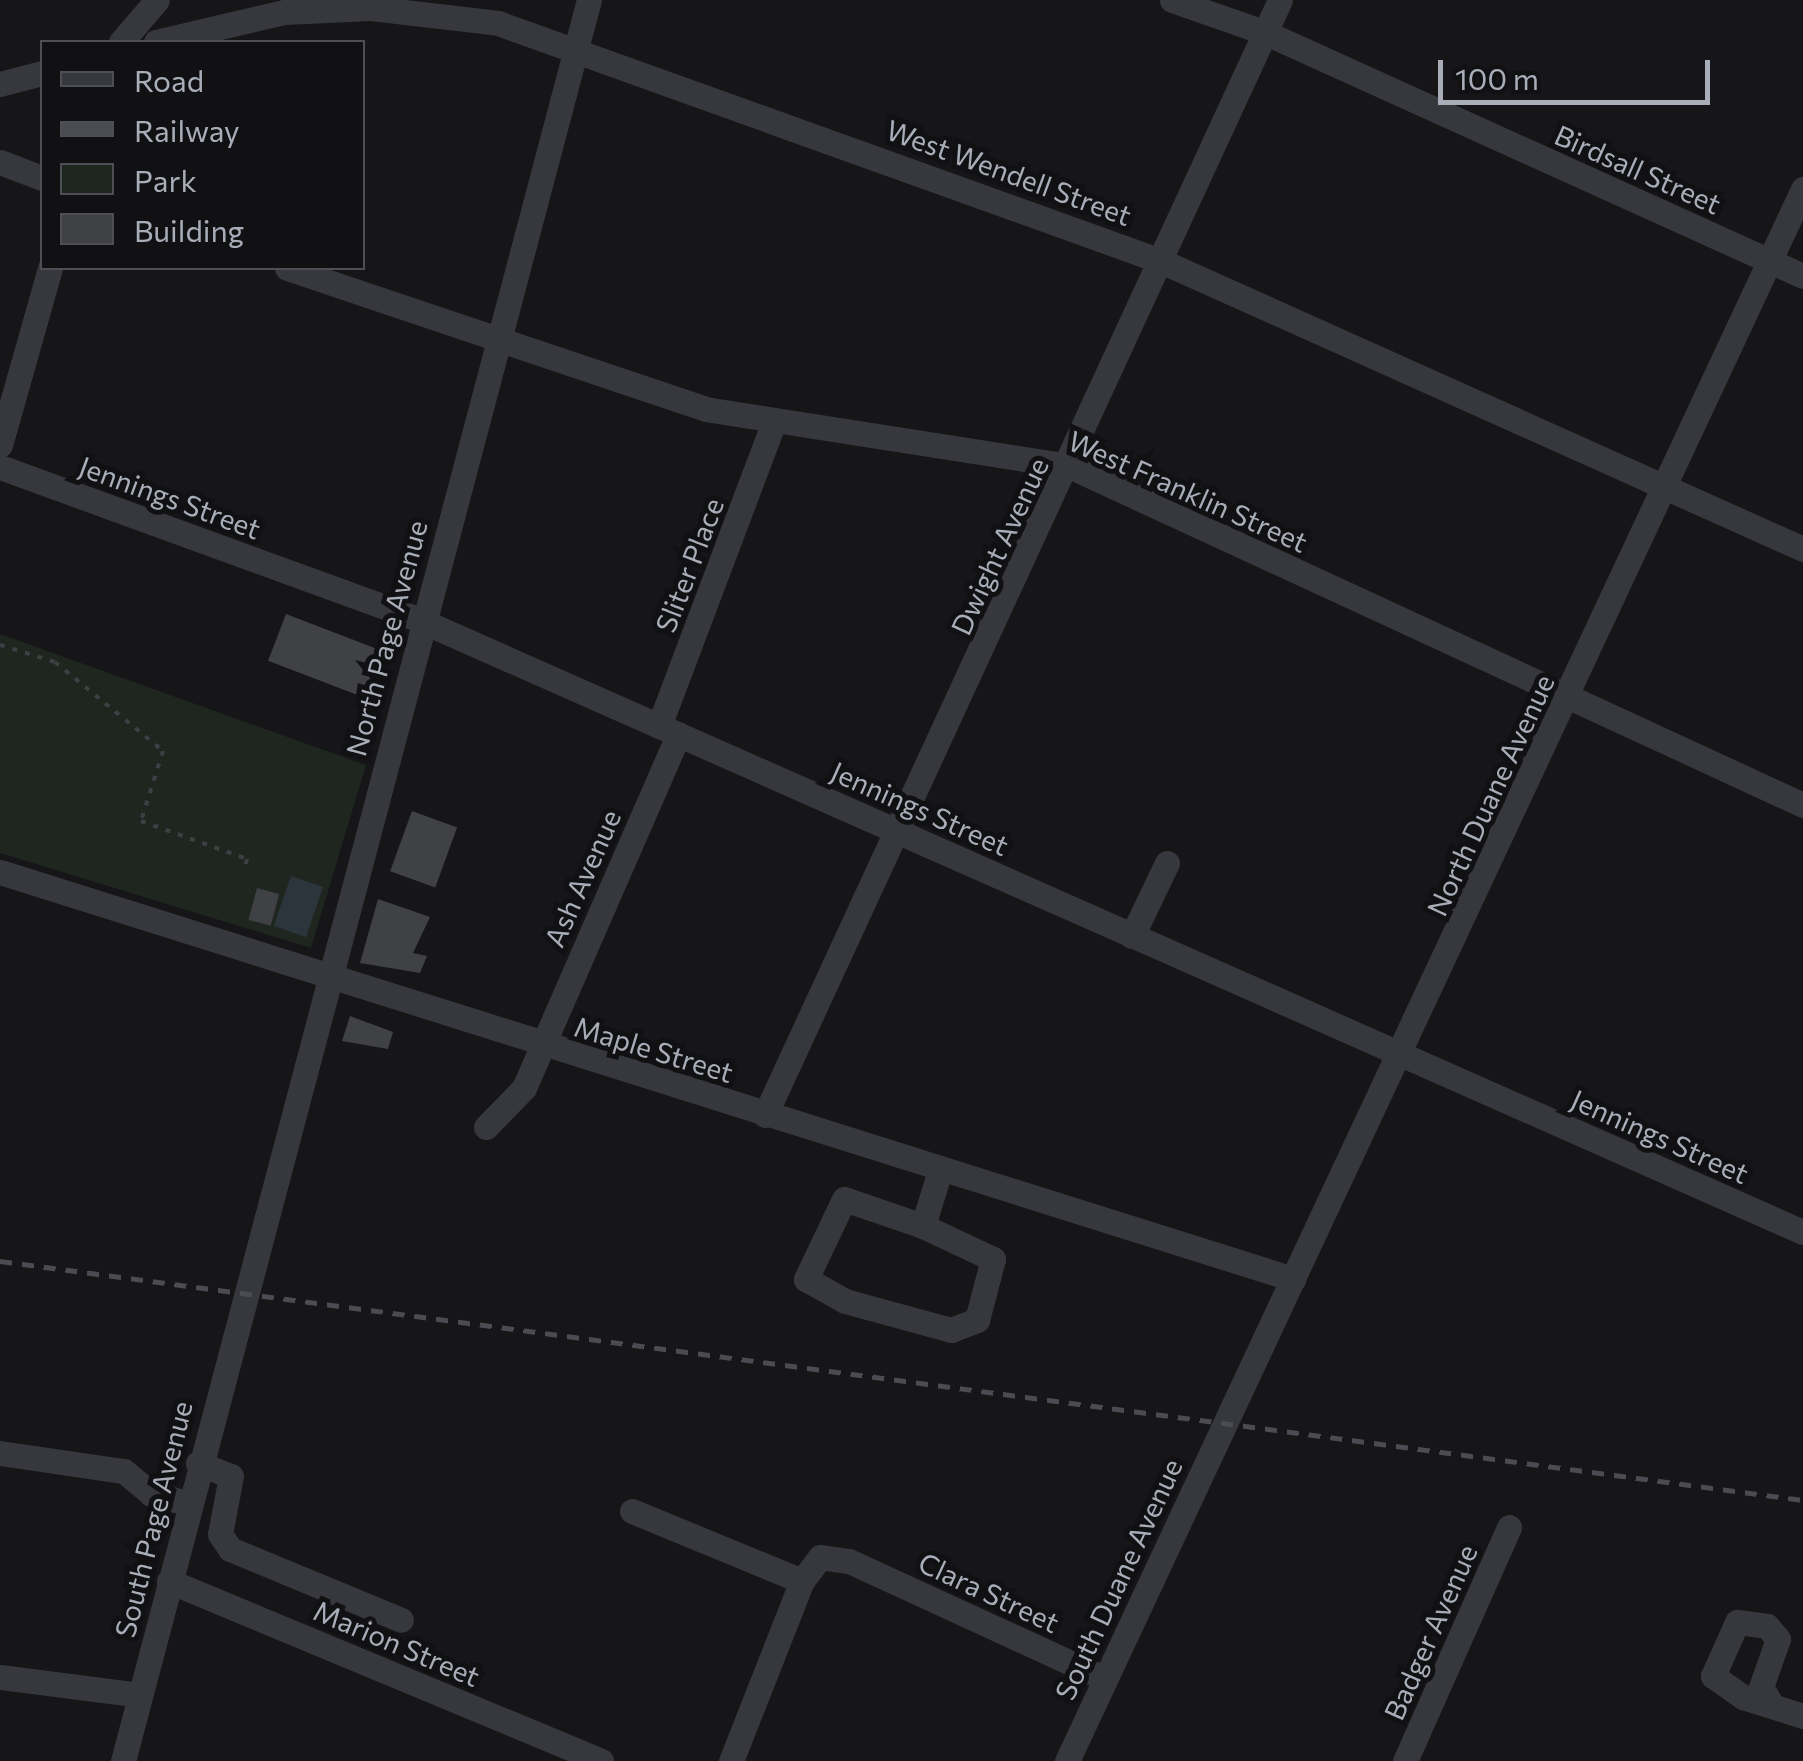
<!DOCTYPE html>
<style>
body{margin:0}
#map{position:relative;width:1803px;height:1761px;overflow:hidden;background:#161618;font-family:Commissioner,sans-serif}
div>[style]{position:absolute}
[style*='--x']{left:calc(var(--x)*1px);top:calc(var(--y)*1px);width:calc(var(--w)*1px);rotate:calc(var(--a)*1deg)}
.green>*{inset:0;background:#1e261f}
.water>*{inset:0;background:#2c353c;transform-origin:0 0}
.building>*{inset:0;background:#404145;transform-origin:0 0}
.path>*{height:4px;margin-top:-2px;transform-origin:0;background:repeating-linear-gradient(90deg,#3d3f44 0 5px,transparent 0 13px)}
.minor>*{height:25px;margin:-12.5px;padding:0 12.5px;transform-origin:12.5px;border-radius:12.5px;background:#37383d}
.rail>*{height:5px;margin-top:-2.5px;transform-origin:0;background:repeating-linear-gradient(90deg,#4a4c52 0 12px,transparent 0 22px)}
span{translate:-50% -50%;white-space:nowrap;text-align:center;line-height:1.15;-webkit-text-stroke:10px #111113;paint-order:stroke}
.street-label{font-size:28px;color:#a8adb8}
.legend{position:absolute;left:40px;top:40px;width:325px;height:230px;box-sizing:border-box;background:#111113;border:2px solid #4d4f55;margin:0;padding:12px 18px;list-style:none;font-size:30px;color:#a8adb8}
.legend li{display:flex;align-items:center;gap:20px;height:50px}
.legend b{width:50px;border:2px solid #4d4f55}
.scale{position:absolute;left:1438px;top:60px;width:272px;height:45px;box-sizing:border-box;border:5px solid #a8adb8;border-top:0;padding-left:12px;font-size:30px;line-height:35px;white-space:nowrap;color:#a8adb8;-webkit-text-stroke:8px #111113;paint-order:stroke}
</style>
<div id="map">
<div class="green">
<i style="clip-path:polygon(0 634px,366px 765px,311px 948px,0 853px)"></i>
</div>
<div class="water">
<i style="left:291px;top:876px;width:34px;height:53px;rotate:19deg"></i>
</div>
<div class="building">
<i style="left:286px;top:614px;width:102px;height:50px;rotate:21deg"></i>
<i style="left:412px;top:811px;width:48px;height:64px;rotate:20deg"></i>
<i style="left:257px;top:888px;width:23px;height:33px;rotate:15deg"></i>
<i style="clip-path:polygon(378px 899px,430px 917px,413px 953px,427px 956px,420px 973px,360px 963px)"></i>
<i style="clip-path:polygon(350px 1016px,393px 1032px,388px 1049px,342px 1041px)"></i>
</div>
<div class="path">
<i style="--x:0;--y:645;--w:58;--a:17.2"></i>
<i style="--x:55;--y:662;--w:140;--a:39.5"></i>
<i style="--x:163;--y:751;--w:73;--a:107.4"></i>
<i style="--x:141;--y:821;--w:113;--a:19.7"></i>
<i style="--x:247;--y:859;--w:8;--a:104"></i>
</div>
<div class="minor">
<i style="--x:1172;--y:0;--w:100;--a:19.3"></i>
<i style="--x:1266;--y:33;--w:589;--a:24.35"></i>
<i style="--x:121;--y:42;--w:55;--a:-49.4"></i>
<i style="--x:156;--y:42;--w:131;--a:-13.2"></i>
<i style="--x:284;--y:12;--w:87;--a:-2.6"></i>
<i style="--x:371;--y:8;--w:128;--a:6.7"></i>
<i style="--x:498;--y:23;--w:704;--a:19.75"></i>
<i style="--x:1161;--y:261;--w:704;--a:24.16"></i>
<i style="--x:0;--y:84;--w:43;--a:-14.7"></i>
<i style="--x:0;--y:162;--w:45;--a:20.9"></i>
<i style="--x:287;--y:268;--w:441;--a:18.6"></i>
<i style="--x:705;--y:409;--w:368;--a:8.9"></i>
<i style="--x:1069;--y:466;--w:809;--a:24.79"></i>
<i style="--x:0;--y:445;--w:184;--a:-74.2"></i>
<i style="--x:0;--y:467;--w:449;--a:20"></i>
<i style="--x:422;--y:621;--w:1510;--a:23.87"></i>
<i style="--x:659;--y:726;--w:323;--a:-69.3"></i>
<i style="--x:0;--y:872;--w:1356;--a:17.47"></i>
<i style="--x:1132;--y:936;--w:81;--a:-64.4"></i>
<i style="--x:765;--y:1115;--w:1228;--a:-65.21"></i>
<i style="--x:486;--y:1127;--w:54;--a:-45.7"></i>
<i style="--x:524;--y:1088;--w:386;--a:-66.4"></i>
<i style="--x:923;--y:1226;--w:83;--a:-161.1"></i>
<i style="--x:844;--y:1199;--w:89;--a:115.4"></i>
<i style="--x:806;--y:1279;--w:45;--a:29.4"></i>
<i style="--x:845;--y:1301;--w:110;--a:15.3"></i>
<i style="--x:951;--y:1330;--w:28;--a:-21"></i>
<i style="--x:977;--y:1320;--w:63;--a:-75.3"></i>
<i style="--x:993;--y:1259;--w:77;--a:-154.8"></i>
<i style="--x:923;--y:1226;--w:59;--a:-73.1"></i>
<i style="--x:0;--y:1453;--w:125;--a:8.3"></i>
<i style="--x:124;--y:1471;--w:35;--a:40"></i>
<i style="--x:151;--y:1494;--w:38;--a:14"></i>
<i style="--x:198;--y:1463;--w:35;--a:22"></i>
<i style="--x:231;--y:1476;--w:59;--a:100.7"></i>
<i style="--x:220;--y:1534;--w:18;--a:56"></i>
<i style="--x:230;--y:1549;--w:185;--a:22.5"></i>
<i style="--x:632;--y:1511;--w:184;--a:22.4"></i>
<i style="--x:169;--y:1581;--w:468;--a:22.6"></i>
<i style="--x:0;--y:1677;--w:141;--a:7.3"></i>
<i style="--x:1770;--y:1702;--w:17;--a:-121"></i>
<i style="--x:1761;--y:1687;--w:51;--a:-70.5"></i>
<i style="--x:1778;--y:1639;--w:17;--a:-130"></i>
<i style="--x:1767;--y:1626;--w:30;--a:-172"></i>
<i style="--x:1737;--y:1622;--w:59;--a:114"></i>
<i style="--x:1713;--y:1676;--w:37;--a:35"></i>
<i style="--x:1743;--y:1697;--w:63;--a:17.6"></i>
<i style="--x:123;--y:1761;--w:1822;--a:-75.18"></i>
<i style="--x:731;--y:1761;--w:193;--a:-68.5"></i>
<i style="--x:802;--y:1581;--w:30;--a:-53"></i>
<i style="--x:820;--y:1557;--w:29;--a:8"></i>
<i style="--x:849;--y:1561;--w:282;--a:24.7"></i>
<i style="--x:1067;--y:1761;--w:1736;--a:-64.91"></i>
<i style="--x:1405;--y:1761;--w:256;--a:-66"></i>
</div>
<div class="rail">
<i style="--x:0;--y:1261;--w:1819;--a:7.55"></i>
</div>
<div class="street-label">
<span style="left:1638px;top:169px;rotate:24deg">Birdsall Street</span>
<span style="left:1009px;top:172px;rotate:20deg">West Wendell Street</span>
<span style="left:1188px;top:491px;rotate:24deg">West Franklin Street</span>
<span style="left:170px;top:497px;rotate:20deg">Jennings Street</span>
<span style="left:999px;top:546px;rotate:-65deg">Dwight Avenue</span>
<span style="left:689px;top:565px;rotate:-69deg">Sliter Place</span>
<span style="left:386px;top:638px;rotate:-75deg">North Page Avenue</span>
<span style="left:1490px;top:795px;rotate:-65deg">North Duane Avenue</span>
<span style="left:920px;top:808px;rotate:24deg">Jennings Street</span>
<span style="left:582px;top:878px;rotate:-66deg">Ash Avenue</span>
<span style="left:654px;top:1049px;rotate:17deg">Maple Street</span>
<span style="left:1660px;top:1136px;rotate:24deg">Jennings Street</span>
<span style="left:153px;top:1519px;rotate:-76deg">South Page Avenue</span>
<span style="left:1118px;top:1579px;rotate:-65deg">South Duane Avenue</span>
<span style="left:989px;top:1592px;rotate:25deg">Clara Street</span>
<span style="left:1430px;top:1632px;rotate:-66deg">Badger Avenue</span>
<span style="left:397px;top:1643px;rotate:23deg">Marion Street</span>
</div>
<ul class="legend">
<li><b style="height:12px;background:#37383d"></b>Road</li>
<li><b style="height:12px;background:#4a4c52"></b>Railway</li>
<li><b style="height:28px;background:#1e261f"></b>Park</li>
<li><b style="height:28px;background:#404145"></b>Building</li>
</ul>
<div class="scale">100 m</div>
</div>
